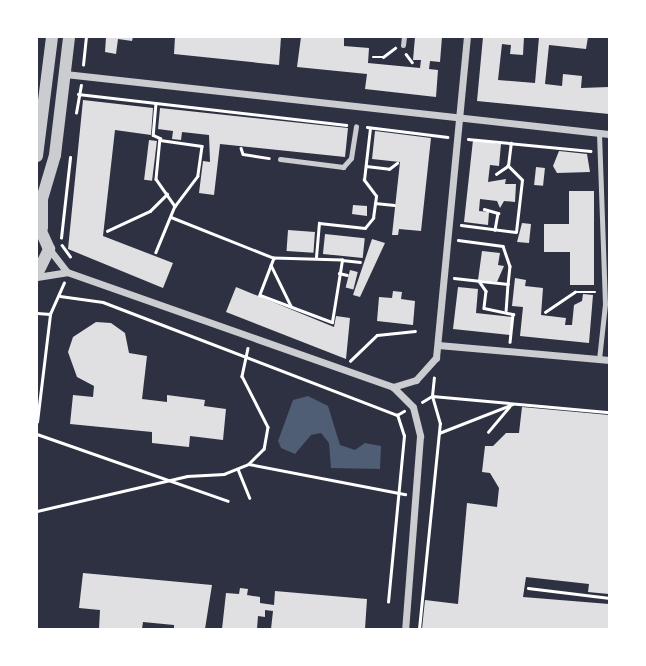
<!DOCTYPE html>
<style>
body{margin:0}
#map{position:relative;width:646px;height:666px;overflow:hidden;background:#2d3142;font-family:"Titillium Web",sans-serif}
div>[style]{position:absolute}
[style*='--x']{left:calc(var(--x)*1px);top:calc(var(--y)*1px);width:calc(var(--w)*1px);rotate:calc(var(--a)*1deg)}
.water>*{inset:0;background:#4f5d75}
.building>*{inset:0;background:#e0e0e3;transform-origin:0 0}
.path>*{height:2.5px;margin:-1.25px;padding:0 1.25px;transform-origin:1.25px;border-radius:1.25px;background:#fff}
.service>*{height:5px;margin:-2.5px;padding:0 2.5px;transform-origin:2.5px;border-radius:2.5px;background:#caccd0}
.minor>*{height:7px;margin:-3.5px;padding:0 3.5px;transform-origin:3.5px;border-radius:3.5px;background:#caccd0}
.tertiary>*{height:12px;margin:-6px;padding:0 6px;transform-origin:6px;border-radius:6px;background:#caccd0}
span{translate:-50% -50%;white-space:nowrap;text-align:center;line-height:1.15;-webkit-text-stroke:7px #fff;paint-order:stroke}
.frame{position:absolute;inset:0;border:38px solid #fff;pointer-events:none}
</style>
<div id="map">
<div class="water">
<i style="clip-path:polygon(308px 396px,328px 406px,340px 445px,355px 450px,365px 443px,381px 446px,380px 469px,331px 468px,329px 443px,321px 433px,311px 435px,295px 454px,281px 448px,278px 441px,293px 400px)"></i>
</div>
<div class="building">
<i style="clip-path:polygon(106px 37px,133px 37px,132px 41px,118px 39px,116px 54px,105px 52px)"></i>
<i style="clip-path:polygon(175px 37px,281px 37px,279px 65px,174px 54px)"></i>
<i style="clip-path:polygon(301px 37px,344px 37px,344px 46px,369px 48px,368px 63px,420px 68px,421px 60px,413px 60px,415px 37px,442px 37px,440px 62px,430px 61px,429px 69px,438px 70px,436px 97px,365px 89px,367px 74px,297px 67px)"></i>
<i style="clip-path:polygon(483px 37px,524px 37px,523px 55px,510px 54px,511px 45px,502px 44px,498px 80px,535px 83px,539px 37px,588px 37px,586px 49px,549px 45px,545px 84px,562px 86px,563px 74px,582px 76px,581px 88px,609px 87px,609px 114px,477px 101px)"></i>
<i style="clip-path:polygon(83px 100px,153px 108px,151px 135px,115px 130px,103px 236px,173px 263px,163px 288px,68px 249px)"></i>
<i style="clip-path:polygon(160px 108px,348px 128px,345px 157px,220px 144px,214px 195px,199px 193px,203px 161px,210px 162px,209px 135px,182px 132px,181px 140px,172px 139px,173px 131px,158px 129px)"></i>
<i style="clip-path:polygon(375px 131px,431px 138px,421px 231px,399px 229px,398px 235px,392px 235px,400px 162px,372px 159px)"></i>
<i style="left:149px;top:140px;width:8px;height:40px;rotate:7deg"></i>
<i style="clip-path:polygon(473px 140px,501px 144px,499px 166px,490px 165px,488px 182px,506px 179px,505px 184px,516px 184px,515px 202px,504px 201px,500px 208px,497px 201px,480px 199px,479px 211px,489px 212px,488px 225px,464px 222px)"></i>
<i style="clip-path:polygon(559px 151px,587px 154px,590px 172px,557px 173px,553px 166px)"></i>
<i style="left:536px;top:167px;width:9px;height:18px;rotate:6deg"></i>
<i style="clip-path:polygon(569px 191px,594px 191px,594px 285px,570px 285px,570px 252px,544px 252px,544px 224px,569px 224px)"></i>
<i style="clip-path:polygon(353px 205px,367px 206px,367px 216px,352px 214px)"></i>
<i style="clip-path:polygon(522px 223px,531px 224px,529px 243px,517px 242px)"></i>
<i style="left:288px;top:230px;width:27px;height:21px;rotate:4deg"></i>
<i style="left:325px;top:234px;width:40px;height:20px;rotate:6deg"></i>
<i style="clip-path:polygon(372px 239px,385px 243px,360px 297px,353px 295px)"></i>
<i style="clip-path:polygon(482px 251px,500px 253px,498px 265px,504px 266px,497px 282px,478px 280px)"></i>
<i style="left:350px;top:270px;width:8px;height:18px;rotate:14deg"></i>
<i style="clip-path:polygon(515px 278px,526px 280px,525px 286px,543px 288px,541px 315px,566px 318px,565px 325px,572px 325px,574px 305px,582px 301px,583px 294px,593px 295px,589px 343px,520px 336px,523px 307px,512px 306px)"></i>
<i style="clip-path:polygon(236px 287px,334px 327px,336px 316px,350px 318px,346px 359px,226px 312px)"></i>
<i style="clip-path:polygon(458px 287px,478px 289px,476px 313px,512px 317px,510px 335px,453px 329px)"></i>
<i style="clip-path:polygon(393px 291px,402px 292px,401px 299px,415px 301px,413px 325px,377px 321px,379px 297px,392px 298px)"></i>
<i style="clip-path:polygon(96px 322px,111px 323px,125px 333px,129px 353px,147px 356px,142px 399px,167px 402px,167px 395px,205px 400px,204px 406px,226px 409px,223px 440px,190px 436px,189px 447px,152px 443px,152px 432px,70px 424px,73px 395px,93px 397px,94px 386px,77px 377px,68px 352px,73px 337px)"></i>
<i style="clip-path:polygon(522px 407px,609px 415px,609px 594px,588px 592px,589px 584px,526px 577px,523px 597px,609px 604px,609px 629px,422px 629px,425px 600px,458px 604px,467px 503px,497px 507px,499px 488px,490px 473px,482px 472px,485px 446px,493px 446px,506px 433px,519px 433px)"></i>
<i style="clip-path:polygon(83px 573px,212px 585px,205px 629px,174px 629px,174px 625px,143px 622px,142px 629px,99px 629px,100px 610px,79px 608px)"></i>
<i style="clip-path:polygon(240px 588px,248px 589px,247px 595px,260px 597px,260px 603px,274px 605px,275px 591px,367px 599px,365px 629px,271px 629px,273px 611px,265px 610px,265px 617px,258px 616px,257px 629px,222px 629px,226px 593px,239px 594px)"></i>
</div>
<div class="path">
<i style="--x:406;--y:54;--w:10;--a:53"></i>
<i style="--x:373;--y:57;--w:10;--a:0"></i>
<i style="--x:383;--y:57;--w:15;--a:-37"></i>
<i style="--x:83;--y:65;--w:28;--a:-84"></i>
<i style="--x:78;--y:94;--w:270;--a:6.6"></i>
<i style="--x:156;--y:103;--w:32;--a:95"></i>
<i style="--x:153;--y:135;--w:8;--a:23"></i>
<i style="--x:160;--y:138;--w:41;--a:95.6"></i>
<i style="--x:156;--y:179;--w:33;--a:55"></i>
<i style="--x:175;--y:206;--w:50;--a:112.4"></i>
<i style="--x:76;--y:113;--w:28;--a:-80"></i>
<i style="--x:367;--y:127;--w:81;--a:7.1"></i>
<i style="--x:468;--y:139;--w:123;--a:5.6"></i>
<i style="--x:160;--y:140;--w:42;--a:8.1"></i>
<i style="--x:202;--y:146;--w:30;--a:98"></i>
<i style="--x:198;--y:176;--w:38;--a:127"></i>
<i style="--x:241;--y:148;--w:6;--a:72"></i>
<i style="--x:243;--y:154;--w:26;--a:9"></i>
<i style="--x:366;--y:166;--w:23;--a:7"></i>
<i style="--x:389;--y:169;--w:10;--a:-37"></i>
<i style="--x:496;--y:174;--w:14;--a:-34"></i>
<i style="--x:375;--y:203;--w:19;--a:6"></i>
<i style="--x:484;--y:209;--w:15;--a:16"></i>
<i style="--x:498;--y:213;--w:17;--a:100"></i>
<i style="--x:171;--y:217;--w:111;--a:21.7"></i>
<i style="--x:274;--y:258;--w:40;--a:111"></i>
<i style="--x:260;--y:295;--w:77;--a:20.6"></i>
<i style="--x:332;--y:322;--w:63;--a:-80.8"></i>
<i style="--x:342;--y:260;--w:68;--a:-178.3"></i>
<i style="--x:461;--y:225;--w:55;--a:7.3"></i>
<i style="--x:516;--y:232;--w:52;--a:-83.4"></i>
<i style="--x:522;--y:180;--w:20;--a:-135"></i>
<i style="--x:508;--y:166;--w:23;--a:-83"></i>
<i style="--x:107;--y:231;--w:47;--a:-24.9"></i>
<i style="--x:150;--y:211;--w:24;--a:-45"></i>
<i style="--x:61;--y:238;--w:81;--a:-83.6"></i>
<i style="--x:458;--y:240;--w:45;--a:7.6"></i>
<i style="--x:503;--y:246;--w:21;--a:71"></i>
<i style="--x:510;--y:266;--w:18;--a:96"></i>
<i style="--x:62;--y:245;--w:14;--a:54"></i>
<i style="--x:316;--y:257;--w:34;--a:-85"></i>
<i style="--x:319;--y:223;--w:46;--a:6.2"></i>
<i style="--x:365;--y:228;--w:13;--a:-51"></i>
<i style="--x:373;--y:218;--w:22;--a:-82"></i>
<i style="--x:376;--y:196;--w:20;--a:-127"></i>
<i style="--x:364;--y:180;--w:52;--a:-83.4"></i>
<i style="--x:342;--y:260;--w:18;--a:6"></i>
<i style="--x:271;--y:265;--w:46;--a:64"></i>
<i style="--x:339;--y:273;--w:8;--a:14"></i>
<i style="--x:454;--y:278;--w:54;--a:6.3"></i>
<i style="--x:508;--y:284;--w:26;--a:94"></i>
<i style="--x:479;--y:281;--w:12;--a:55"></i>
<i style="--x:486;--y:291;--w:17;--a:97"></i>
<i style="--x:484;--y:308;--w:30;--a:12"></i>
<i style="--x:513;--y:314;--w:28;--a:96"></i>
<i style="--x:60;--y:296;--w:43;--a:7.9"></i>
<i style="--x:103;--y:302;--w:315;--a:21"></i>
<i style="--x:397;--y:415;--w:8;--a:-30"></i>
<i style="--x:545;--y:312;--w:36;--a:-34"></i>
<i style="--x:575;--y:292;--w:20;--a:0"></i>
<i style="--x:37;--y:313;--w:13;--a:4"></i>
<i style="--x:248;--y:348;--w:29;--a:102"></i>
<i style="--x:242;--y:376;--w:57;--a:63"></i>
<i style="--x:268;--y:427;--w:22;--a:100"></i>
<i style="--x:264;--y:449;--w:21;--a:135"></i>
<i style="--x:350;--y:361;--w:37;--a:-44"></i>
<i style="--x:377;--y:335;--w:38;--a:-6"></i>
<i style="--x:422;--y:402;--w:12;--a:-31"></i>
<i style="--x:432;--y:396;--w:178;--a:5.2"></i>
<i style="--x:37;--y:422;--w:109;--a:-83.1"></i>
<i style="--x:50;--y:314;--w:34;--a:-66"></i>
<i style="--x:488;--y:432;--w:33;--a:-50"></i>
<i style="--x:439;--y:433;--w:79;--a:-21.4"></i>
<i style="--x:37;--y:434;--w:202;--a:19.3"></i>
<i style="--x:238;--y:469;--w:31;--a:68"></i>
<i style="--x:37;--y:511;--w:154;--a:-13.1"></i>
<i style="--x:187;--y:476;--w:37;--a:-3"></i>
<i style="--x:224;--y:474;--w:27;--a:-22"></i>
<i style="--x:249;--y:464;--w:159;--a:10.9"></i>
<i style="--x:528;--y:588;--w:82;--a:7"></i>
<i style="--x:388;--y:602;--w:167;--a:-84.5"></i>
<i style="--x:404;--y:436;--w:22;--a:-108"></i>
<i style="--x:419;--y:629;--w:206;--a:-84.2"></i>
<i style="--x:440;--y:424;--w:29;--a:-106"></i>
<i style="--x:432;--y:396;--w:18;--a:-84"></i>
</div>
<div class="service">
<i style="--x:403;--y:45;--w:8;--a:-83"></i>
<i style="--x:599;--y:133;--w:171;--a:88"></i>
<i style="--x:605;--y:304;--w:55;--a:96.2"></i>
<i style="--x:280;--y:159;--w:64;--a:7.2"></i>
<i style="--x:343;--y:167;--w:12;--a:-48"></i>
<i style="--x:351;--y:158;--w:32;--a:-81"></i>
</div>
<div class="minor">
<i style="--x:65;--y:74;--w:547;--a:6.29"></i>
<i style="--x:49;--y:249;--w:29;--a:52"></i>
<i style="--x:67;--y:272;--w:346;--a:19.4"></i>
<i style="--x:393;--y:387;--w:24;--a:-17"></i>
<i style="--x:416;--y:380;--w:30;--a:-48"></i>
<i style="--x:436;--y:358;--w:322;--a:-84.5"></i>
<i style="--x:37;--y:277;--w:30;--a:-9"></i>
<i style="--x:438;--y:345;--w:172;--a:5"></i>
<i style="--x:393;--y:387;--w:28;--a:45"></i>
<i style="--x:413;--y:407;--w:30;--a:76"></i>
<i style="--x:420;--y:436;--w:194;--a:94.4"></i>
</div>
<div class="tertiary">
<i style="--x:37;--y:156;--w:120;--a:-82.8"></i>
<i style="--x:42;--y:228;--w:29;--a:-90"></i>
<i style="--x:42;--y:199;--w:46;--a:-73.5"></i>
<i style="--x:55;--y:155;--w:119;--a:-83.2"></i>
<i style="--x:37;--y:274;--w:28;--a:-64"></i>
<i style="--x:49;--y:249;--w:30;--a:-114"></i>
</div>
<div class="frame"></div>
</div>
